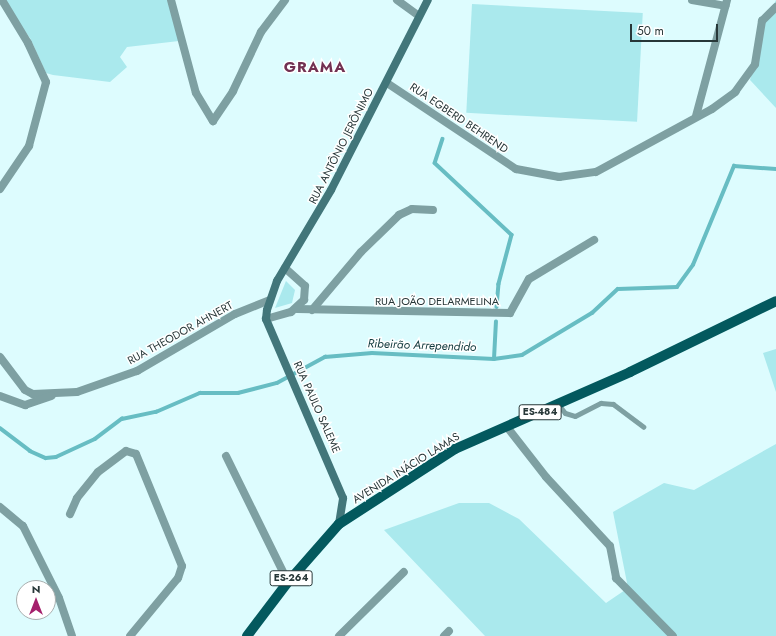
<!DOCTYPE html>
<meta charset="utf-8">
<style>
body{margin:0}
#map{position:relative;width:776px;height:636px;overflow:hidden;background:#ddfcfe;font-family:Jost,sans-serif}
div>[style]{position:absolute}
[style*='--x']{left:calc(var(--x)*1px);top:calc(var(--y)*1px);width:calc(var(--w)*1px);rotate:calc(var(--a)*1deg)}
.green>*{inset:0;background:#aae9ed;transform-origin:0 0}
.stream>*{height:3.5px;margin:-1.75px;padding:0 1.75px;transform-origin:1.75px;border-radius:1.75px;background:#67bdc3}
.service>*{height:5px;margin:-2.5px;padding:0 2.5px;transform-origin:2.5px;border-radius:2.5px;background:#7ea0a2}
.minor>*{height:8px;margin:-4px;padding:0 4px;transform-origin:4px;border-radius:4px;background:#7ea0a2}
.secondary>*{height:8px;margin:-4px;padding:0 4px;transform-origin:4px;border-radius:4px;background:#42767a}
.primary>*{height:10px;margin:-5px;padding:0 5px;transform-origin:5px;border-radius:5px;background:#03595e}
span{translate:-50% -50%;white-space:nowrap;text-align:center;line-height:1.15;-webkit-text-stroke:3px #fff;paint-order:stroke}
.shield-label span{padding:1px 3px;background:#fff;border:1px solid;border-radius:3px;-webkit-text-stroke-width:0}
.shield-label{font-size:10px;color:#273738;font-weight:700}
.street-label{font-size:11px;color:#273738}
.water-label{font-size:12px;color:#10393c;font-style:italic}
.district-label{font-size:15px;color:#723152;font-weight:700;letter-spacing:1px}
.north{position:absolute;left:16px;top:580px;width:40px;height:40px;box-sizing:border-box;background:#fff;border:1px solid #a9afaf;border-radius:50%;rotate:0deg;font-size:11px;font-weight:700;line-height:16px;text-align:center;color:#273738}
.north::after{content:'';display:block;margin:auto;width:14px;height:18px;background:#a5206c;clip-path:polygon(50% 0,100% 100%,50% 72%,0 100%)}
.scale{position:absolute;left:630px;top:24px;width:88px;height:18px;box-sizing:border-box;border:2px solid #273738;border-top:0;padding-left:5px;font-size:12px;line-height:14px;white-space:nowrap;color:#273738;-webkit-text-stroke:3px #fff;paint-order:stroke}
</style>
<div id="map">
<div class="green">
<i style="clip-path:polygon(2px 0,168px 0,179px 41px,127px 47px,120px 57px,127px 67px,110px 82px,53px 75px,46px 73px,30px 38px)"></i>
<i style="clip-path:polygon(776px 0,776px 108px,750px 80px,765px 22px)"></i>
<i style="left:472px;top:4px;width:171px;height:109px;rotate:3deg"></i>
<i style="clip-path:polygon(286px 281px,295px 290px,292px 303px,275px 308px)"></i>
<i style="clip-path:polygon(776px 349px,776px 392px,763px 353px)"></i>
<i style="clip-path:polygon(776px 444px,776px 636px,485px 636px,384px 530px,459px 503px,489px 503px,519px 519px,606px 603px,628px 588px,613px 512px,664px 483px,694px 490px)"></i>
</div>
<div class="stream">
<i style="--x:443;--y:139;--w:25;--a:108"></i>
<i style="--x:435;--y:163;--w:105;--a:43.1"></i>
<i style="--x:512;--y:235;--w:51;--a:104.9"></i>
<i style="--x:499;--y:284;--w:23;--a:95"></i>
<i style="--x:494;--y:359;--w:37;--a:-87"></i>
<i style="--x:0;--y:428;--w:38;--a:37"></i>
<i style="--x:30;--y:451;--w:17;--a:24"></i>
<i style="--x:46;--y:458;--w:10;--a:-6"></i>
<i style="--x:56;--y:457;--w:43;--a:-24.8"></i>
<i style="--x:95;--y:439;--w:34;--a:-37"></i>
<i style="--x:122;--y:419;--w:35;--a:-12"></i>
<i style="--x:156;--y:412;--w:48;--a:-23.4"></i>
<i style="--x:200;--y:393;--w:38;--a:0"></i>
<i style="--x:238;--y:393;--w:40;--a:-14.4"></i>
<i style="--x:277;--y:383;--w:55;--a:-28.4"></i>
<i style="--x:325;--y:357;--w:47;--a:-4.9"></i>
<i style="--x:372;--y:353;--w:122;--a:2.8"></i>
<i style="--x:494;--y:359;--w:28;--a:-8"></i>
<i style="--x:522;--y:355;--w:82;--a:-31"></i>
<i style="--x:592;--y:313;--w:35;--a:-43"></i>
<i style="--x:618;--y:289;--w:59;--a:-1.9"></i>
<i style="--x:677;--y:287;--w:27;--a:-54"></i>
<i style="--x:693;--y:265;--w:107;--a:-67.5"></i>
<i style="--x:734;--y:166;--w:42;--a:4.1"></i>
</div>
<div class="service">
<i style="--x:558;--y:404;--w:11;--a:52"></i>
<i style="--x:565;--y:413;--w:10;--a:17"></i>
<i style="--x:575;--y:416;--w:29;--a:-27"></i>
<i style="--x:601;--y:403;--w:12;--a:5"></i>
<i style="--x:613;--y:404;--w:38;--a:37"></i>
</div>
<div class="minor">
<i style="--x:171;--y:0;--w:96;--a:75"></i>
<i style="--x:196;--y:93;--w:33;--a:59"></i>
<i style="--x:213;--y:121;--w:36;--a:-56"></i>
<i style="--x:233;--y:91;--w:65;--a:-64.6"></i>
<i style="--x:261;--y:32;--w:40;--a:-53"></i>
<i style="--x:397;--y:0;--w:27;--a:36"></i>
<i style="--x:692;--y:0;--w:34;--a:10"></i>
<i style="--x:387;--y:83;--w:155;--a:33.7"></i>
<i style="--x:516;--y:169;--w:44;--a:10.5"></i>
<i style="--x:559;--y:177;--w:37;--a:-8"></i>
<i style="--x:596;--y:172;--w:132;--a:-28.5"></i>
<i style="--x:712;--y:109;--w:29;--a:-36"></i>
<i style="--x:735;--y:92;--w:34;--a:-54"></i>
<i style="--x:755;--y:64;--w:44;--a:-80.8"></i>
<i style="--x:762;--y:21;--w:20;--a:-45"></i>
<i style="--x:696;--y:116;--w:120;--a:-75"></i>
<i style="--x:0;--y:189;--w:52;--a:-56"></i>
<i style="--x:29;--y:146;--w:66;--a:-75.1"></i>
<i style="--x:46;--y:82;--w:43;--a:-114.8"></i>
<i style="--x:28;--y:43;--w:50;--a:-121.2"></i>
<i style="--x:297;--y:309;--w:213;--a:1.1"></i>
<i style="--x:510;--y:313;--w:39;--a:-61"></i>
<i style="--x:529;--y:279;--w:76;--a:-31"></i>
<i style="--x:312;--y:310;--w:76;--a:-49.8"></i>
<i style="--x:361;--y:252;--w:53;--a:-44.2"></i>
<i style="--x:399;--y:215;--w:14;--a:-25"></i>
<i style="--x:412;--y:209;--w:21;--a:3"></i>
<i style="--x:266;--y:319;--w:26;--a:-16"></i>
<i style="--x:291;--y:312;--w:18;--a:-43"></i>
<i style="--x:304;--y:300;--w:14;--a:-86"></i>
<i style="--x:305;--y:286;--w:27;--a:-138"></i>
<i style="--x:0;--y:357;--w:41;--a:52.9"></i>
<i style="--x:25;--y:390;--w:9;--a:27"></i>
<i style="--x:33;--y:394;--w:44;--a:-2.6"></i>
<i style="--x:77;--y:392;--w:64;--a:-19.3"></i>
<i style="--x:137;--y:371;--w:113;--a:-30.2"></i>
<i style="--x:235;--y:314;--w:37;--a:-22"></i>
<i style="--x:0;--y:396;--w:27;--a:20"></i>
<i style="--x:25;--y:405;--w:28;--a:-19"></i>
<i style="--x:507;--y:427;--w:63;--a:52"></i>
<i style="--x:546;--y:477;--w:94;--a:47.2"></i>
<i style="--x:610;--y:546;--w:33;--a:79"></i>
<i style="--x:616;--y:578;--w:81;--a:45.5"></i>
<i style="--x:226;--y:456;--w:140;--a:63.8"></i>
<i style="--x:0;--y:507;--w:30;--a:40"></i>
<i style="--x:23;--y:526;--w:80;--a:63.4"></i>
<i style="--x:59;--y:598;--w:40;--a:71.1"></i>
<i style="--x:70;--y:514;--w:17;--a:-66"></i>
<i style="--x:77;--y:498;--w:33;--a:-51"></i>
<i style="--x:98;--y:472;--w:35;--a:-37"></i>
<i style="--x:126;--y:451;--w:10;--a:17"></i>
<i style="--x:136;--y:454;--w:121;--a:67.7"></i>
<i style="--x:182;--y:566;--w:13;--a:108"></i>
<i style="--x:178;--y:578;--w:75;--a:129.6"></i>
<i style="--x:339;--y:636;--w:91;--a:-44.6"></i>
<i style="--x:444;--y:636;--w:7;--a:-45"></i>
</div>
<div class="secondary">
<i style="--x:339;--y:524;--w:26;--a:-81"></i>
<i style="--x:343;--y:498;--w:195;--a:-113.3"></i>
<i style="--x:266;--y:319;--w:9;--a:-84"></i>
<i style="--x:267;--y:310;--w:31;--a:-71"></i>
<i style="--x:277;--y:281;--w:106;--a:-59.3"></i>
<i style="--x:331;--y:190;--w:213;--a:-63"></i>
</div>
<div class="primary">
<i style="--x:247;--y:636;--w:68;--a:-52.8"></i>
<i style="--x:288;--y:582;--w:77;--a:-48.7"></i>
<i style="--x:339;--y:524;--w:138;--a:-32.9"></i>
<i style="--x:455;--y:449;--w:191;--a:-23.7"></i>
<i style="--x:630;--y:372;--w:162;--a:-25.9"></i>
</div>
<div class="shield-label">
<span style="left:540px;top:412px">ES-484</span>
<span style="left:291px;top:578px">ES-264</span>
</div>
<div class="street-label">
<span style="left:459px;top:118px;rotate:34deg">RUA EGBERD BEHREND</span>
<span style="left:341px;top:146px;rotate:-63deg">RUA ANTÔNIO JERÔNIMO</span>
<span style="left:437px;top:301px">RUA JOÃO DELARMELINA</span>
<span style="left:180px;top:333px;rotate:-29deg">RUA THEODOR AHNERT</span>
<span style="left:317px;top:407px;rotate:66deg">RUA PAULO SALEME</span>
<span style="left:406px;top:468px;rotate:-32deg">AVENIDA INÁCIO LAMAS</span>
</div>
<div class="water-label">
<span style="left:422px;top:346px;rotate:2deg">Ribeirão Arrependido</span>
</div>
<div class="district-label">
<span style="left:315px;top:68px">GRAMA</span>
</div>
<div class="north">N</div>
<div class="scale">50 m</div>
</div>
